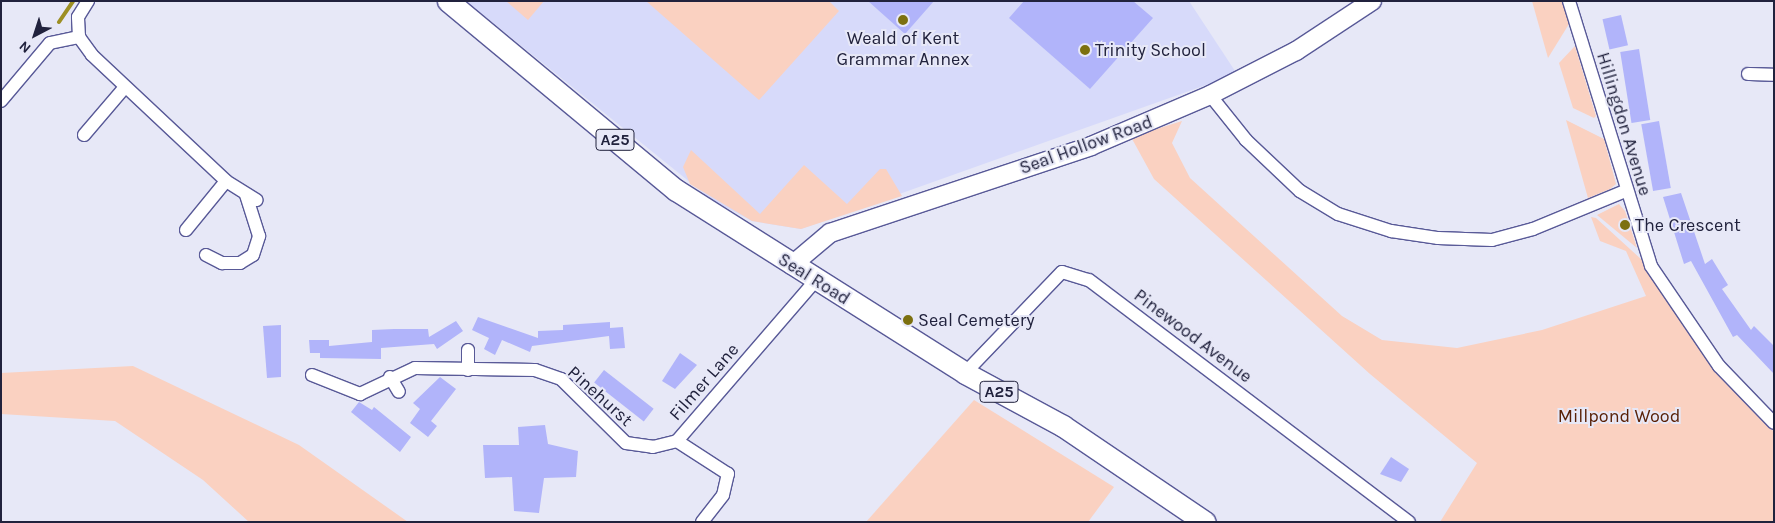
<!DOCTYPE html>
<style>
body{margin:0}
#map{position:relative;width:1775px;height:523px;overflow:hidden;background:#e7e8f7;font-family:Karla,sans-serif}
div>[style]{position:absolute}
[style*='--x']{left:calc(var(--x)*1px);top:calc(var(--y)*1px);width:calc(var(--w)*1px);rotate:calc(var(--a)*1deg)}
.built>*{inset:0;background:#d7dafa}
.green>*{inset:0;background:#fad1c1}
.stream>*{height:4px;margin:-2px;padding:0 2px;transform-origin:2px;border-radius:2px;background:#9d8f23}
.building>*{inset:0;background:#b1b4fa;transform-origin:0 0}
.roads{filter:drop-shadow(1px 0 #585997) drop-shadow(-1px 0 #585997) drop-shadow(0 1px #585997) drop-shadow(0 -1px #585997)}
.minor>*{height:12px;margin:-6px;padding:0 6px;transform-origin:6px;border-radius:6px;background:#fff}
.secondary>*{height:18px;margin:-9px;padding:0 9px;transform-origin:9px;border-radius:9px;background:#fff}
.trunk>*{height:21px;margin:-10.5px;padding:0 10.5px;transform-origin:10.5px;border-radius:10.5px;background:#fff}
.dots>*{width:14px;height:14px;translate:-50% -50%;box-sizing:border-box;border:2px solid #e7e8f7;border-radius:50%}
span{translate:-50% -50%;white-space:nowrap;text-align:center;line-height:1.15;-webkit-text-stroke:4px #e7e8f7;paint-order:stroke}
.shield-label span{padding:1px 4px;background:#e7e8f7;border:1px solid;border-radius:4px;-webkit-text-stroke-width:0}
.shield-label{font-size:16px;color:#21223d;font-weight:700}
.poi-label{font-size:18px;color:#21223d}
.left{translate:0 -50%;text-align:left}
.street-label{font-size:18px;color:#21223d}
.park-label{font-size:18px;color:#592006}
.frame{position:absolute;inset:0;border:2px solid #21223d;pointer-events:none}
.north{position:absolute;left:10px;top:10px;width:50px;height:50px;-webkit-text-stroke:4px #e7e8f7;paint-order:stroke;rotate:220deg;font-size:14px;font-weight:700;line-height:20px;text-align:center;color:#21223d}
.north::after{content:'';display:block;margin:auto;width:18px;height:22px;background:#21223d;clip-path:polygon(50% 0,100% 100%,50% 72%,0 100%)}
</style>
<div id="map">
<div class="built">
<i style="clip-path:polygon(466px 1px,1189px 1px,1237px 74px,801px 229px,752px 221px,712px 200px)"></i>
</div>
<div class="green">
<i style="clip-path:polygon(506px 1px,544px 1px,528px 20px)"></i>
<i style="clip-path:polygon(646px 1px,829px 1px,839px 11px,759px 100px)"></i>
<i style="clip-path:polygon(1532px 1px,1563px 1px,1569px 24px,1548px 58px)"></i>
<i style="clip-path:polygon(1575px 46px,1596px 116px,1594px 118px,1573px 108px,1559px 63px)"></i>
<i style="clip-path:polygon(1566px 120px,1604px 139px,1616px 184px,1610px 189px,1588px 198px)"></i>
<i style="clip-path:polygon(1182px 121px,1172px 143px,1190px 178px,1342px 316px,1382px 340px,1457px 348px,1542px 330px,1646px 296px,1626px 251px,1600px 241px,1591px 217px,1596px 218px,1642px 260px,1712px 364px,1774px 432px,1774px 522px,1440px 522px,1477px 463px,1370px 374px,1154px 179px,1131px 137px)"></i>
<i style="clip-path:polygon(691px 150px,760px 214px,804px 165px,847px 204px,880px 169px,886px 169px,902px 196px,801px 229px,752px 221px,690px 184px,683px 167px)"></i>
<i style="clip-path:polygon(1619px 204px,1625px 211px,1637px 248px,1597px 215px)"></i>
<i style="clip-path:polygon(133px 366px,299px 445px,408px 522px,249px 522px,203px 480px,115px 421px,1px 414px,1px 373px)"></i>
<i style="clip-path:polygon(974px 400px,1114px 487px,1088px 522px,866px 522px)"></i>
</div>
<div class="stream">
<i style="--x:59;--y:22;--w:25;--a:-56"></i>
</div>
<div class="building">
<i style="clip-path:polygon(868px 1px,934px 1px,905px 34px)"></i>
<i style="clip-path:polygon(1024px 1px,1133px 1px,1153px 18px,1090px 89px,1009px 18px)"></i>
<i style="left:1621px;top:15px;width:31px;height:19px;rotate:77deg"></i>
<i style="left:1639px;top:49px;width:72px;height:19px;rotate:81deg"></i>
<i style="left:1659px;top:121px;width:68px;height:18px;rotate:80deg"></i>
<i style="clip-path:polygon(1681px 193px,1705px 264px,1712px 259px,1728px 285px,1722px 289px,1751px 330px,1754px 326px,1774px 346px,1774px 374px,1737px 335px,1733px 337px,1691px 261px,1684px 264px,1663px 197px)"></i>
<i style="clip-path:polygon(478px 317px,538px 338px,538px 331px,563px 330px,563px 325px,610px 322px,610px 328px,623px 327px,625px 348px,610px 349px,609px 336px,532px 346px,530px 352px,502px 340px,495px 355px,484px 349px,489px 338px,472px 330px)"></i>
<i style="clip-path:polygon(456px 321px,463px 331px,437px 349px,434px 344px,381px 348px,381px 359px,320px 358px,320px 353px,310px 353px,309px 340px,329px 340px,329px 346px,372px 342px,372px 330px,394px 329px,428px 329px,429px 337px)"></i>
<i style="clip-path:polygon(281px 325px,281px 377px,267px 378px,263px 326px)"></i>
<i style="clip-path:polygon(680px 353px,697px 365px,675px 389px,662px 381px)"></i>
<i style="left:604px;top:370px;width:63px;height:16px;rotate:38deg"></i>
<i style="clip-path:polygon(440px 377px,456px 389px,431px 421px,437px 426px,428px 437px,410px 423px,420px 409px,413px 403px)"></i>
<i style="clip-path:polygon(359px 402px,372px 410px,374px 407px,411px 437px,400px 452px,351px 412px)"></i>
<i style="clip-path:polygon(545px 425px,548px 444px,578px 451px,576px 477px,544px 478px,539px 513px,514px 511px,512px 477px,485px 478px,483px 445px,519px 445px,518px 427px)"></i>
<i style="clip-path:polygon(1391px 457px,1409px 469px,1401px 482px,1380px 474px)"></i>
</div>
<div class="roads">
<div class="minor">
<i style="--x:1569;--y:1;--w:277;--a:72.8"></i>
<i style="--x:1651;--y:266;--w:121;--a:55.8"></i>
<i style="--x:1719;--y:366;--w:79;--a:46"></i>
<i style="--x:79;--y:37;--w:22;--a:54"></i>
<i style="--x:92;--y:55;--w:184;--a:43.2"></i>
<i style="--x:226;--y:181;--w:36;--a:32"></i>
<i style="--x:1748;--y:74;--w:26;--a:2"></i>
<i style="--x:1210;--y:95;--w:58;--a:51.3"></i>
<i style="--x:1246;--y:140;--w:74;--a:43.4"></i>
<i style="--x:1300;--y:191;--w:44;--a:31.2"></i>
<i style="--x:1338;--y:214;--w:56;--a:17.8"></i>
<i style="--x:1391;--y:231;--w:48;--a:8.5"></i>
<i style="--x:1438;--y:238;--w:54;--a:2.1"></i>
<i style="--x:1492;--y:240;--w:42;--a:-15"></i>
<i style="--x:1533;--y:229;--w:100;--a:-22.4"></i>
<i style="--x:1;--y:101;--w:76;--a:-49.8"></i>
<i style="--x:50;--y:43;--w:30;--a:-12"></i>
<i style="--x:79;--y:37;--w:20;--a:-93"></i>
<i style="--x:78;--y:17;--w:19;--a:-58"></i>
<i style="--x:84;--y:135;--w:63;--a:-49.5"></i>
<i style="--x:186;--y:230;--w:63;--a:-50.8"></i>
<i style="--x:206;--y:255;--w:18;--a:27"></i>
<i style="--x:222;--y:263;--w:18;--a:0"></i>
<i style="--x:240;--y:263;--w:15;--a:-32"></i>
<i style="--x:253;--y:255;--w:20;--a:-72"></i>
<i style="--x:259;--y:236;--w:43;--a:-107.6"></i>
<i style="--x:468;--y:350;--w:20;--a:90"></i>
<i style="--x:965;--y:373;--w:140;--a:-46.2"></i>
<i style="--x:1062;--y:272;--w:28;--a:17"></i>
<i style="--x:1089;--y:280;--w:401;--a:37.1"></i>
<i style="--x:312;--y:375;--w:52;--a:21.6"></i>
<i style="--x:360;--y:394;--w:61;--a:-25.3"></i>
<i style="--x:415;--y:368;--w:120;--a:1"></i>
<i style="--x:535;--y:370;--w:28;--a:19"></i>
<i style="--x:561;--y:379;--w:91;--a:44.6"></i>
<i style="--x:626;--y:443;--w:27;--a:8"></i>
<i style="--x:653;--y:447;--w:25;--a:-14"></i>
<i style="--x:390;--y:377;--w:17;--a:59"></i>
<i style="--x:702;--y:522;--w:34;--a:-52"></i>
<i style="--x:723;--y:495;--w:22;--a:-77"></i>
<i style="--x:728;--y:474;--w:61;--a:-147.1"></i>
<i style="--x:677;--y:441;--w:213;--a:-49.2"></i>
</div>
<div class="secondary">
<i style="--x:792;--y:265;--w:50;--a:-40.1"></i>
<i style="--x:830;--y:233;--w:275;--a:-18.4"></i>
<i style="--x:1091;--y:146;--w:129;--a:-23.2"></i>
<i style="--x:1210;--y:95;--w:97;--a:-27.1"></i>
<i style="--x:1296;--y:51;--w:91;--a:-33.3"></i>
</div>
<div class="trunk">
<i style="--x:448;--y:1;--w:296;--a:39.7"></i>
<i style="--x:676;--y:190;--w:342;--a:32.3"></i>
<i style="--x:965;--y:373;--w:111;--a:28.4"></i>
<i style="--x:1063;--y:426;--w:171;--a:34.1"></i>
</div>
</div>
<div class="dots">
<i style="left:903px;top:20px;background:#7c7010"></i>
<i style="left:1085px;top:50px;background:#7c7010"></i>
<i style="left:1625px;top:225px;background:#7c7010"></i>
<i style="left:908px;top:320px;background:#7c7010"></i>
</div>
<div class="shield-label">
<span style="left:615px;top:140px">A25</span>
<span style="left:999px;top:392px">A25</span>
</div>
<div class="poi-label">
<span style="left:903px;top:49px">Weald of Kent<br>Grammar Annex</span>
<span class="left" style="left:1095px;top:50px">Trinity School</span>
<span class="left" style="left:1635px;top:225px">The Crescent</span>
<span class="left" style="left:918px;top:320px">Seal Cemetery</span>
</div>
<div class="street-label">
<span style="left:1624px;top:124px;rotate:73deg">Hillingdon Avenue</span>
<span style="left:1086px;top:145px;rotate:-20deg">Seal Hollow Road</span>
<span style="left:814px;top:279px;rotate:32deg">Seal Road</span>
<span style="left:1193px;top:336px;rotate:37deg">Pinewood Avenue</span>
<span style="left:704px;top:382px;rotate:-49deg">Filmer Lane</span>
<span style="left:600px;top:396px;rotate:42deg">Pinehurst</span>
</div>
<div class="park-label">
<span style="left:1619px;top:416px">Millpond Wood</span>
</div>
<div class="frame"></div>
<div class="north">N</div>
</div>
